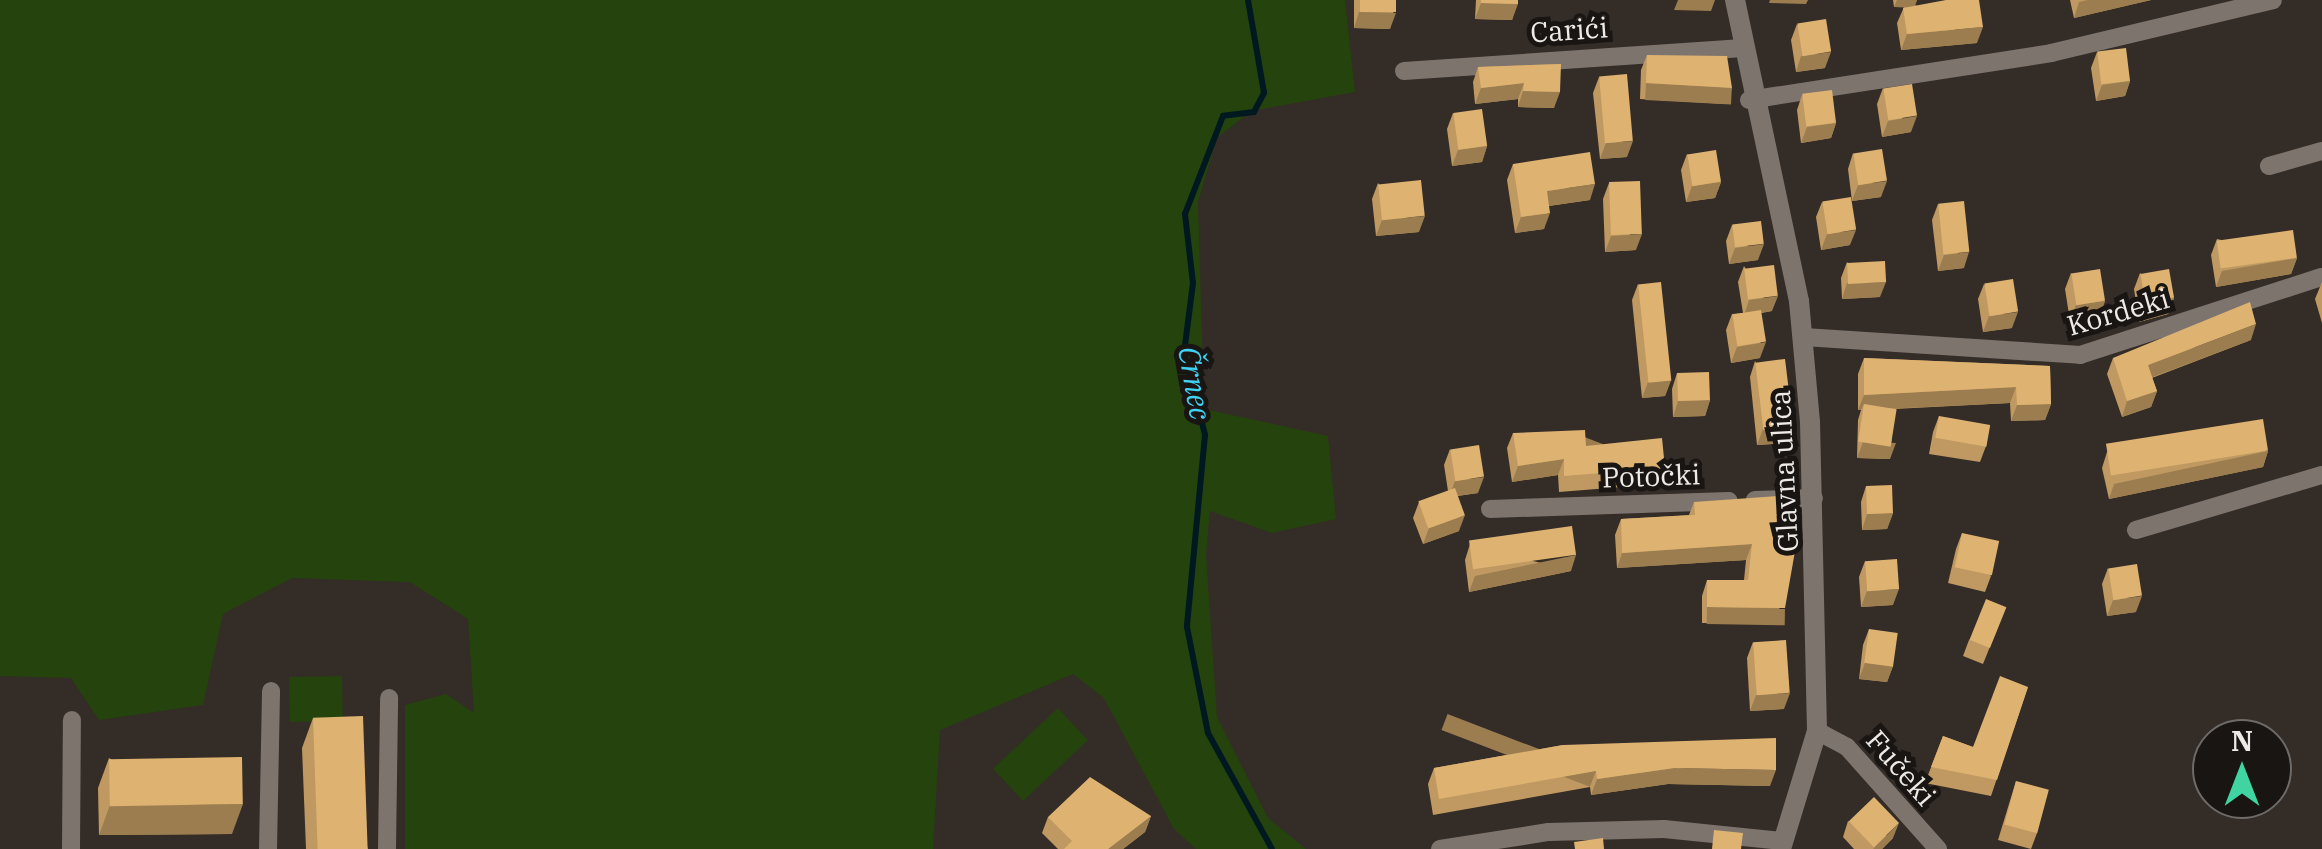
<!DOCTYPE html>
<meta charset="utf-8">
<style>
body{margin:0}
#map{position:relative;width:2322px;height:849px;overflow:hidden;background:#342c27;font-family:"IBM Plex Serif",serif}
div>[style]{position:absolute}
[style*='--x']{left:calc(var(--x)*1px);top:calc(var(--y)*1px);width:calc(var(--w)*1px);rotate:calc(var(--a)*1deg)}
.green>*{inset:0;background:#25430c;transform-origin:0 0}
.stream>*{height:6px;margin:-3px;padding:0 3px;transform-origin:3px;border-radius:3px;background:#001920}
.minor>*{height:18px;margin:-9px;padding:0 9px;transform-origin:9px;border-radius:9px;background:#7d746e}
.tertiary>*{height:20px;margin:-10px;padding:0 10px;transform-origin:10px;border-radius:10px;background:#7d746e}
.wall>*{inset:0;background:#bf9961}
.shaded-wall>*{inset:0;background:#9b7d4f;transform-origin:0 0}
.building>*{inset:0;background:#deb271;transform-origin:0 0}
span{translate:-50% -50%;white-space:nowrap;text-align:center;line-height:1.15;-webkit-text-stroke:10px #191513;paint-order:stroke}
.street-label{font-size:28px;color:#eeeae6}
.water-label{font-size:30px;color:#3fd2f2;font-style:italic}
.north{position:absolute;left:2192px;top:719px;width:100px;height:100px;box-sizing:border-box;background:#191513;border:2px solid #6e6a67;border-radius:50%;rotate:0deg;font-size:28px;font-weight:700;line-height:40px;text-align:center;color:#eeeae6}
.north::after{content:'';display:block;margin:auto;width:35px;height:45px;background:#3fd4a2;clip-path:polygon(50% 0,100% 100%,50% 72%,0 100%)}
</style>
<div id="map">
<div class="green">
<i style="clip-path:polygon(0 0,1345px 0,1355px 92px,1251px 111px,1217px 138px,1198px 202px,1204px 409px,1328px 436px,1336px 519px,1272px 533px,1210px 511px,1206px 554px,1217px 717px,1268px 818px,1306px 849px,1196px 849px,1174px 829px,1104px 698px,1073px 674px,940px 730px,933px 849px,405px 849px,405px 705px,446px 694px,474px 713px,468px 619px,410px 582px,292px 578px,223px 614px,203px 705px,99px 720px,71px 678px,0 676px)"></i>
<i style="left:342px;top:676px;width:45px;height:53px;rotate:89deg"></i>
<i style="left:1058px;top:708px;width:44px;height:89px;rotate:47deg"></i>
</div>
<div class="stream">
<i style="--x:1248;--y:0;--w:94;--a:80.2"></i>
<i style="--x:1264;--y:93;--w:21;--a:118"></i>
<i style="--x:1254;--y:112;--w:31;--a:173"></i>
<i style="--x:1223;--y:116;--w:105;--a:111.2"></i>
<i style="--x:1185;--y:214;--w:69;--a:83.4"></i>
<i style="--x:1193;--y:283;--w:71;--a:97.3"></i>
<i style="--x:1184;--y:353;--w:85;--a:75.6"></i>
<i style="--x:1205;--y:435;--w:193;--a:95.4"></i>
<i style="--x:1187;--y:627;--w:108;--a:78.8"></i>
<i style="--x:1208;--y:733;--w:132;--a:61.1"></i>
</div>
<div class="minor">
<i style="--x:1404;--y:71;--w:336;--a:-3.9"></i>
<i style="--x:1749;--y:100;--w:306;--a:-8.8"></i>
<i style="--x:2051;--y:53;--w:228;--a:-13.4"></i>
<i style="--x:2269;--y:166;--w:55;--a:-15.8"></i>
<i style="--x:1804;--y:337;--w:277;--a:3.7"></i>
<i style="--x:2080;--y:355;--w:254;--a:-17.9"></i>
<i style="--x:1755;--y:500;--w:59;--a:-1.9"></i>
<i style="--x:1490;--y:509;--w:239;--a:-1.9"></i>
<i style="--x:2136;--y:530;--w:194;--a:-16.5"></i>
<i style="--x:1817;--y:731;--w:34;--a:28"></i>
<i style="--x:1847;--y:747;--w:137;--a:48.3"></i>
<i style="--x:71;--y:849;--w:129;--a:-89.6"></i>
<i style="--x:268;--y:849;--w:158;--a:-88.9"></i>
<i style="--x:387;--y:849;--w:151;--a:-89.2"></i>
<i style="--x:1440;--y:849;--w:110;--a:-8.9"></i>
<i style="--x:1549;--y:832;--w:115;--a:-1.5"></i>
<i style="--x:1664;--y:829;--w:120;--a:5.8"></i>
</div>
<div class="tertiary">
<i style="--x:1735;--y:0;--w:308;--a:78"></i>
<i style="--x:1799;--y:301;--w:121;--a:84.8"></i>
<i style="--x:1810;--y:422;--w:309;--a:88.7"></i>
<i style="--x:1817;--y:731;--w:123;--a:107"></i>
</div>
<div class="wall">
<i style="clip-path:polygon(1354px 0,1396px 0,1390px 29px,1354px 28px)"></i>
<i style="clip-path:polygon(1476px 0,1518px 0,1512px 20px,1475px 19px)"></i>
<i style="clip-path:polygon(1893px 0,1917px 0,1915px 5px,1977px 43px,1901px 50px,1897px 23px,1904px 7px,1894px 7px)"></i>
<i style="clip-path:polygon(2070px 0,2151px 0,2074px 18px)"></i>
<i style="clip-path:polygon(1797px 24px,1825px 68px,1796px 72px,1791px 40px)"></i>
<i style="clip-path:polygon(2097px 52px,2130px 81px,2125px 96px,2096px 101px,2091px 68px)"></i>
<i style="clip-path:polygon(1647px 55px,1732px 88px,1726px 104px,1640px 99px,1641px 70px)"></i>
<i style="clip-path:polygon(1561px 64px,1554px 108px,1518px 107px,1518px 99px,1475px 104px,1473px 82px,1478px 67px)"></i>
<i style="clip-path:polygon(1599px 77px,1627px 157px,1600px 159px,1593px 93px)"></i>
<i style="clip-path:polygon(1883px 88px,1911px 132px,1882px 137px,1877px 104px)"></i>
<i style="clip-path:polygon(1802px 95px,1836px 123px,1831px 138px,1801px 143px,1797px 110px)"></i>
<i style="clip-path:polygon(1453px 113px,1487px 146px,1482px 162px,1452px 166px,1447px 129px)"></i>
<i style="clip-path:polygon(1853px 153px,1881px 197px,1852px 201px,1848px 169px)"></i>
<i style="clip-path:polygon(1687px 154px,1721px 182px,1715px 198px,1686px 202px,1681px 170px)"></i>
<i style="clip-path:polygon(1513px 164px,1590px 200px,1549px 206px,1544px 229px,1515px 233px,1507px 180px)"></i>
<i style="clip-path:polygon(1378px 183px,1419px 232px,1376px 236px,1372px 199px)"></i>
<i style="clip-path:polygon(1609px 183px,1636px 250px,1605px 252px,1603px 199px)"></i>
<i style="clip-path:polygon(1822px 202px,1850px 245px,1821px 250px,1816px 217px)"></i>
<i style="clip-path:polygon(1938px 204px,1964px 268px,1938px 271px,1932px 220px)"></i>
<i style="clip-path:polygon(1732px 225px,1758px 260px,1729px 264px,1726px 241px)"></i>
<i style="clip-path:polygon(2217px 239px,2297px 258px,2291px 274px,2216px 287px,2211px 255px)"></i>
<i style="clip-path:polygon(1847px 262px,1880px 297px,1842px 299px,1841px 278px)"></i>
<i style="clip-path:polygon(1744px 266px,1772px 311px,1761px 313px,1760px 358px,1731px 363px,1726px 330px,1732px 314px,1743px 313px,1738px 282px)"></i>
<i style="clip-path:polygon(2071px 273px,2105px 301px,2099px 317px,2070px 321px,2065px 289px)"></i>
<i style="clip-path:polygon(2140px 273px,2174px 298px,2168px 314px,2139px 322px,2134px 289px)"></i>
<i style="clip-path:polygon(2322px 282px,2322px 323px,2315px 299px)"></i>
<i style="clip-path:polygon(1638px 284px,1671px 380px,1665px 396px,1642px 398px,1632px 300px)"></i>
<i style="clip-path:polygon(1984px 284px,2012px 328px,1983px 332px,1978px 299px)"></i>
<i style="clip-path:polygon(2251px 340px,2152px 378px,2157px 391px,2151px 407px,2122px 417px,2107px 374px,2113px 358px)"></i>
<i style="clip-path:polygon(1864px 358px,2050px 366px,2051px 404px,2045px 420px,2011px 421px,2010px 403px,1894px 409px,1890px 459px,1857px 458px,1858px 420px,1861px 410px,1858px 410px,1858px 374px)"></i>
<i style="clip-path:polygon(1755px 361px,1793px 427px,1787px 443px,1757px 445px,1750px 377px)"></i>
<i style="clip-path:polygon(1677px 373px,1710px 400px,1705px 416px,1673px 417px,1672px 389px)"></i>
<i style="clip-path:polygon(1939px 416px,1986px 446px,1980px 462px,1929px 454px,1933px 432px)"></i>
<i style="clip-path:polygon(1513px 433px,1586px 446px,1665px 468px,1659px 484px,1559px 492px,1558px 475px,1512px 482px,1507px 448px)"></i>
<i style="clip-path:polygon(1450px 449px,1478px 493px,1458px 496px,1459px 531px,1423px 544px,1413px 518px,1419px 502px,1448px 491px,1444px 465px)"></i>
<i style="clip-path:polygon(2268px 451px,2263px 467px,2109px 499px,2102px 468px,2107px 452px)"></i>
<i style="clip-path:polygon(1866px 486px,1893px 513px,1887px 529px,1862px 530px,1861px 502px)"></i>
<i style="clip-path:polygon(1694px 502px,1776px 538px,1780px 624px,1702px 623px,1702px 596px,1707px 580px,1744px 580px,1746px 560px,1617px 568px,1615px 535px,1621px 519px,1689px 515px)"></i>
<i style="clip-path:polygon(1962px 533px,1991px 576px,1985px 592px,1948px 583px,1956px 549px)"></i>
<i style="clip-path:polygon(1470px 544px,1571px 571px,1469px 592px,1465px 560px)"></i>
<i style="clip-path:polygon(1865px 561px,1893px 605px,1861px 607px,1859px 577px)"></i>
<i style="clip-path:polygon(2108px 568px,2136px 612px,2107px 616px,2102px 584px)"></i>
<i style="clip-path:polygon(2006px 607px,1983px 664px,1963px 656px,1969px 640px)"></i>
<i style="clip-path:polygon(1869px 629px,1893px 666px,1887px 682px,1859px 679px,1863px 645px)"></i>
<i style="clip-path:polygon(1753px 642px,1784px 709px,1750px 711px,1747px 658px)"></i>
<i style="clip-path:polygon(2028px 687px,1991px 796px,1925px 783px,1943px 736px,1973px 747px)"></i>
<i style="clip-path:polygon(313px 718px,368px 849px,306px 849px,302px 748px)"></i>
<i style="clip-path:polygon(1563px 745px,1770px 786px,1668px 784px,1591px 795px,1590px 787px,1433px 815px,1428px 784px,1434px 768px)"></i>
<i style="clip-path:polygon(109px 758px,232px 834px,99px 835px,98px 788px)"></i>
<i style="clip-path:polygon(2016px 781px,2037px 833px,2031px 849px,1998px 840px)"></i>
<i style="clip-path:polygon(1151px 816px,1145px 832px,1123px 849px,1058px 849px,1042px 833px,1048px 817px)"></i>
<i style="clip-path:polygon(1848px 821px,1893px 838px,1882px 849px,1854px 849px,1843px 837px)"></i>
</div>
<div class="shaded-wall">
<i style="clip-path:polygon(1678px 0,1715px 0,1711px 11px,1674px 10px)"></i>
<i style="clip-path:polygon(1770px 0,1808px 0,1806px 4px,1769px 3px)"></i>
<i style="clip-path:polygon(1897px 0,1917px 0,1914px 8px,1894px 7px)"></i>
<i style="clip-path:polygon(2088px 0,2151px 0,2074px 18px,2079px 2px)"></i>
<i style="clip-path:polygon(1481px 3px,1518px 4px,1512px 20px,1475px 19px)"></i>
<i style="clip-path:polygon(1359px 12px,1396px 13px,1390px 29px,1354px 28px)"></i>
<i style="clip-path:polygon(1983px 27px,1977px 43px,1901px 50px,1907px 34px)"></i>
<i style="clip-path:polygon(1831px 52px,1825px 68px,1796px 72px,1801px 56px)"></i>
<i style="clip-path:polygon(2130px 81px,2125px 96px,2096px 101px,2102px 85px)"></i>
<i style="clip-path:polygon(1524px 83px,1518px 99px,1475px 104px,1481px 88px)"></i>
<i style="left:1646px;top:83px;width:86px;height:17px;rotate:3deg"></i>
<i style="clip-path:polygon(1523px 91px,1560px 92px,1554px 108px,1518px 107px)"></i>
<i style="clip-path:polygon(1917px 116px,1911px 132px,1882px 137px,1888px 121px)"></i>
<i style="clip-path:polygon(1836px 123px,1831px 138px,1801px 143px,1807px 127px)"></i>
<i style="clip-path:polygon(1633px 141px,1627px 157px,1600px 159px,1606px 143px)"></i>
<i style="clip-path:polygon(1487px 146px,1482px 162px,1452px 166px,1458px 150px)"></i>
<i style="clip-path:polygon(1887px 181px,1881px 197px,1852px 201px,1858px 185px)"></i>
<i style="clip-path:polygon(1721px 182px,1715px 198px,1686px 202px,1692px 186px)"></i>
<i style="clip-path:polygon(1595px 184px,1590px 200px,1541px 207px,1547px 191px)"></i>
<i style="clip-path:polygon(1550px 213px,1544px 229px,1515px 233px,1521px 217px)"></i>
<i style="clip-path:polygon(1425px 216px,1419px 232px,1376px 236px,1382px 220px)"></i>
<i style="clip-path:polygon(1856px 230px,1850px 245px,1821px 250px,1827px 234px)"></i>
<i style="clip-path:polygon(1642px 234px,1636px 250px,1605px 252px,1611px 236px)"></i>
<i style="clip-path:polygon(1764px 244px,1758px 260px,1729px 264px,1735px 248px)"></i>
<i style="clip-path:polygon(1969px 252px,1964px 268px,1938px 271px,1944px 255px)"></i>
<i style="clip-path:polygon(2297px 258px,2291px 274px,2216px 287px,2222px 271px)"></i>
<i style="clip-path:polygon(1886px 282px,1880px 297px,1842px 299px,1847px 283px)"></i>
<i style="clip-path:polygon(1778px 296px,1772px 311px,1744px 316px,1749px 300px)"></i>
<i style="clip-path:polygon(2174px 298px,2168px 314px,2139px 322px,2145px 306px)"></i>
<i style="clip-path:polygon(2105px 301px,2099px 317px,2070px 321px,2076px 305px)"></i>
<i style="clip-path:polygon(2018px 312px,2012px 328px,1983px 332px,1989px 316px)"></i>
<i style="clip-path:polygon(2256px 324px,2251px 340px,2142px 381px,2148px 365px)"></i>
<i style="clip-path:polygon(1766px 342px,1760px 358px,1731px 363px,1737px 347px)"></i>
<i style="clip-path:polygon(1671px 380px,1665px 396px,1642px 398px,1648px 382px)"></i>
<i style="clip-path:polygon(2016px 387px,2010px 403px,1864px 410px,1864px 404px,1861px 410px,1858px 410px,1864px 395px)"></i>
<i style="clip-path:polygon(2157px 391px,2151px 407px,2122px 417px,2127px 401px)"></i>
<i style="clip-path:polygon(1710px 400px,1705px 416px,1673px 417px,1678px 401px)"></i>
<i style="clip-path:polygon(2051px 404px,2045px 420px,2011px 421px,2017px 405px)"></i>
<i style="clip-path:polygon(1793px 427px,1787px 443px,1757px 445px,1763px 429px)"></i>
<i style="clip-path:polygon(1863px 442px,1896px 443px,1890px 459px,1857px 458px)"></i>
<i style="clip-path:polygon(2268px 451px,2263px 467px,2109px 499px,2114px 484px)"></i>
<i style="clip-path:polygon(1564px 459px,1558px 475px,1512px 482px,1518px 466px)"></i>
<i style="left:1665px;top:468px;width:17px;height:101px;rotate:111deg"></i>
<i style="clip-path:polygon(1484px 477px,1478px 493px,1449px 497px,1455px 481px)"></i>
<i style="clip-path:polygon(1893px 513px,1887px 529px,1862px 530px,1867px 514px)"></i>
<i style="clip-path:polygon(1465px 515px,1459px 531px,1423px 544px,1429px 528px)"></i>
<i style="clip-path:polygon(1752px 544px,1746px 560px,1617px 568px,1622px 553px)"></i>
<i style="clip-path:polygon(1576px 555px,1571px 571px,1469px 592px,1475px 576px)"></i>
<i style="clip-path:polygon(1899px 589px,1893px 605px,1861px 607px,1867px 591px)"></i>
<i style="clip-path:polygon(2142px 596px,2136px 612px,2107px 616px,2113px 600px)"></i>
<i style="left:1707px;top:607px;width:78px;height:17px;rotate:1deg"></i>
<i style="clip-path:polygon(1865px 663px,1893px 666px,1887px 682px,1859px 679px)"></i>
<i style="clip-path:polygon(1790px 693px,1784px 709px,1750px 711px,1756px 695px)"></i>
<i style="clip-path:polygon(1674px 768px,1776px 770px,1770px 786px,1668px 784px,1591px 795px,1597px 779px)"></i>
<i style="left:1596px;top:771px;width:17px;height:159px;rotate:111deg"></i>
<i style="clip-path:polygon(243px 804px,232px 834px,99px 835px,110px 805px)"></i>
<i style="clip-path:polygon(1151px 816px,1145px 832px,1123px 849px,1108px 849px)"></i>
<i style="clip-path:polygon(1899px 823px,1893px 838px,1882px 849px,1873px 849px)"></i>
</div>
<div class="building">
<i style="left:1360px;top:0;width:36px;height:12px"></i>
<i style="clip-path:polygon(1481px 0,1518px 0,1518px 4px,1481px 3px)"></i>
<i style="clip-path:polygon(1946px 0,1979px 0,1983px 27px,1907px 34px,1903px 8px)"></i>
<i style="left:1826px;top:19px;width:33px;height:29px;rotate:81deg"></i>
<i style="left:2126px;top:48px;width:33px;height:29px;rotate:83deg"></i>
<i style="clip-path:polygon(1647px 55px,1727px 56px,1732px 88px,1646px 83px)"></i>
<i style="clip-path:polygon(1561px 64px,1560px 92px,1523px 91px,1524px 83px,1481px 88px,1478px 67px)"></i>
<i style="left:1627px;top:74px;width:67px;height:28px;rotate:85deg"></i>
<i style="left:1912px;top:84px;width:32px;height:29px;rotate:81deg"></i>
<i style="left:1832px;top:90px;width:33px;height:30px;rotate:83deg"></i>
<i style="left:1482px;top:109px;width:37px;height:29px;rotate:82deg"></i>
<i style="left:1882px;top:149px;width:32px;height:29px;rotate:81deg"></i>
<i style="left:1716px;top:150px;width:32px;height:29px;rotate:81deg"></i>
<i style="clip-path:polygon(1590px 152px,1595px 184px,1547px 191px,1550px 213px,1521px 217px,1513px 164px)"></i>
<i style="left:1421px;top:180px;width:36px;height:43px;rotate:84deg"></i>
<i style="left:1640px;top:181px;width:53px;height:31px;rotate:88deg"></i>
<i style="left:1851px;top:197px;width:33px;height:29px;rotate:81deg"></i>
<i style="left:1964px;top:201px;width:51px;height:26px;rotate:84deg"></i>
<i style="left:1761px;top:221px;width:23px;height:29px;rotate:83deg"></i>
<i style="left:2293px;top:230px;width:28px;height:77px;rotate:82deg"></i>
<i style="left:1885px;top:261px;width:21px;height:38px;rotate:87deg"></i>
<i style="left:1774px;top:265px;width:31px;height:30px;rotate:83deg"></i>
<i style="left:2100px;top:269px;width:32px;height:29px;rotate:81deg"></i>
<i style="left:2169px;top:269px;width:29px;height:29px;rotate:80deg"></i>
<i style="left:2013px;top:279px;width:33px;height:29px;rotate:81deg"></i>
<i style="left:1661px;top:282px;width:99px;height:23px;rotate:84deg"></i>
<i style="clip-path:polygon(2250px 302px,2256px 324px,2148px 365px,2157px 391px,2127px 401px,2113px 358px)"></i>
<i style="left:1761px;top:310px;width:32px;height:29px;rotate:81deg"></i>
<i style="clip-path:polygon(1864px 358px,2050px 366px,2051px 404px,2017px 405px,2016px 387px,1864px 395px)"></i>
<i style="left:1785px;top:359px;width:68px;height:30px;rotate:83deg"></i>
<i style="left:1709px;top:372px;width:28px;height:32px;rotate:88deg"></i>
<i style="left:1864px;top:404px;width:33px;height:38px;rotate:9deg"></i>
<i style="left:1939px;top:416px;width:52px;height:22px;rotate:10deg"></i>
<i style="left:2263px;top:419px;width:32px;height:159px;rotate:81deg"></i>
<i style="clip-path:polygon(1585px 430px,1586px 446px,1662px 438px,1665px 468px,1564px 476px,1564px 459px,1518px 466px,1513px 433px)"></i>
<i style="left:1479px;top:445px;width:32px;height:29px;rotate:81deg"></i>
<i style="left:1892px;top:485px;width:28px;height:26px;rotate:88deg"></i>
<i style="left:1455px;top:488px;width:29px;height:39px;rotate:70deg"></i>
<i style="clip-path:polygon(1778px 496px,1776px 538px,1797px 540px,1785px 608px,1707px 607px,1707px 580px,1748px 580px,1752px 544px,1622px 553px,1621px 519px,1695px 515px,1694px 502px)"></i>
<i style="left:1572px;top:526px;width:29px;height:104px;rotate:82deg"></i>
<i style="left:1962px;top:533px;width:38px;height:35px;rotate:12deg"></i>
<i style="left:1897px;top:559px;width:30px;height:32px;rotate:86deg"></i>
<i style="left:2137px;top:564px;width:32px;height:29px;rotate:81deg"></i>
<i style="left:1986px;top:599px;width:22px;height:44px;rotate:22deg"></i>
<i style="left:1869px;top:629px;width:29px;height:34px;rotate:8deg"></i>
<i style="left:1786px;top:640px;width:53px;height:33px;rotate:86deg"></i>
<i style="clip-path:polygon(2000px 676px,2028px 687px,1997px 780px,1931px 767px,1943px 736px,1973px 747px)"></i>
<i style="left:363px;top:716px;width:133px;height:50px;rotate:88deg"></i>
<i style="clip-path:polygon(1776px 738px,1776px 770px,1674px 768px,1597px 779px,1596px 771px,1439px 799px,1434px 768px,1563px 745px)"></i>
<i style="left:242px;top:757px;width:47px;height:133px;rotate:89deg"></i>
<i style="clip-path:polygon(1090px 777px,1151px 816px,1108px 849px,1064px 849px,1072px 841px,1048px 817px)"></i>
<i style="left:2016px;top:781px;width:34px;height:45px;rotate:15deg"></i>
<i style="left:1874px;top:797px;width:36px;height:35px;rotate:46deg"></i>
<i style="clip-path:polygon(1714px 830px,1743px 833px,1741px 849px,1712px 849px)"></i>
<i style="clip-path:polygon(1603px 838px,1604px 849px,1575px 849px,1574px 842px)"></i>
</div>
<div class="street-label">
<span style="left:1569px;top:30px;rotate:-4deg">Carići</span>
<span style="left:2118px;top:312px;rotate:-16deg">Kordeki</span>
<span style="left:1784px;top:471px;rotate:-93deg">Glavna ulica</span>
<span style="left:1651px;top:476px;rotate:-2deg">Potočki</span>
<span style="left:1901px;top:768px;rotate:49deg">Fučeki</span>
</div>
<div class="water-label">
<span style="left:1195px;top:383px;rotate:80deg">Črnec</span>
</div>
<div class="north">N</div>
</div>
